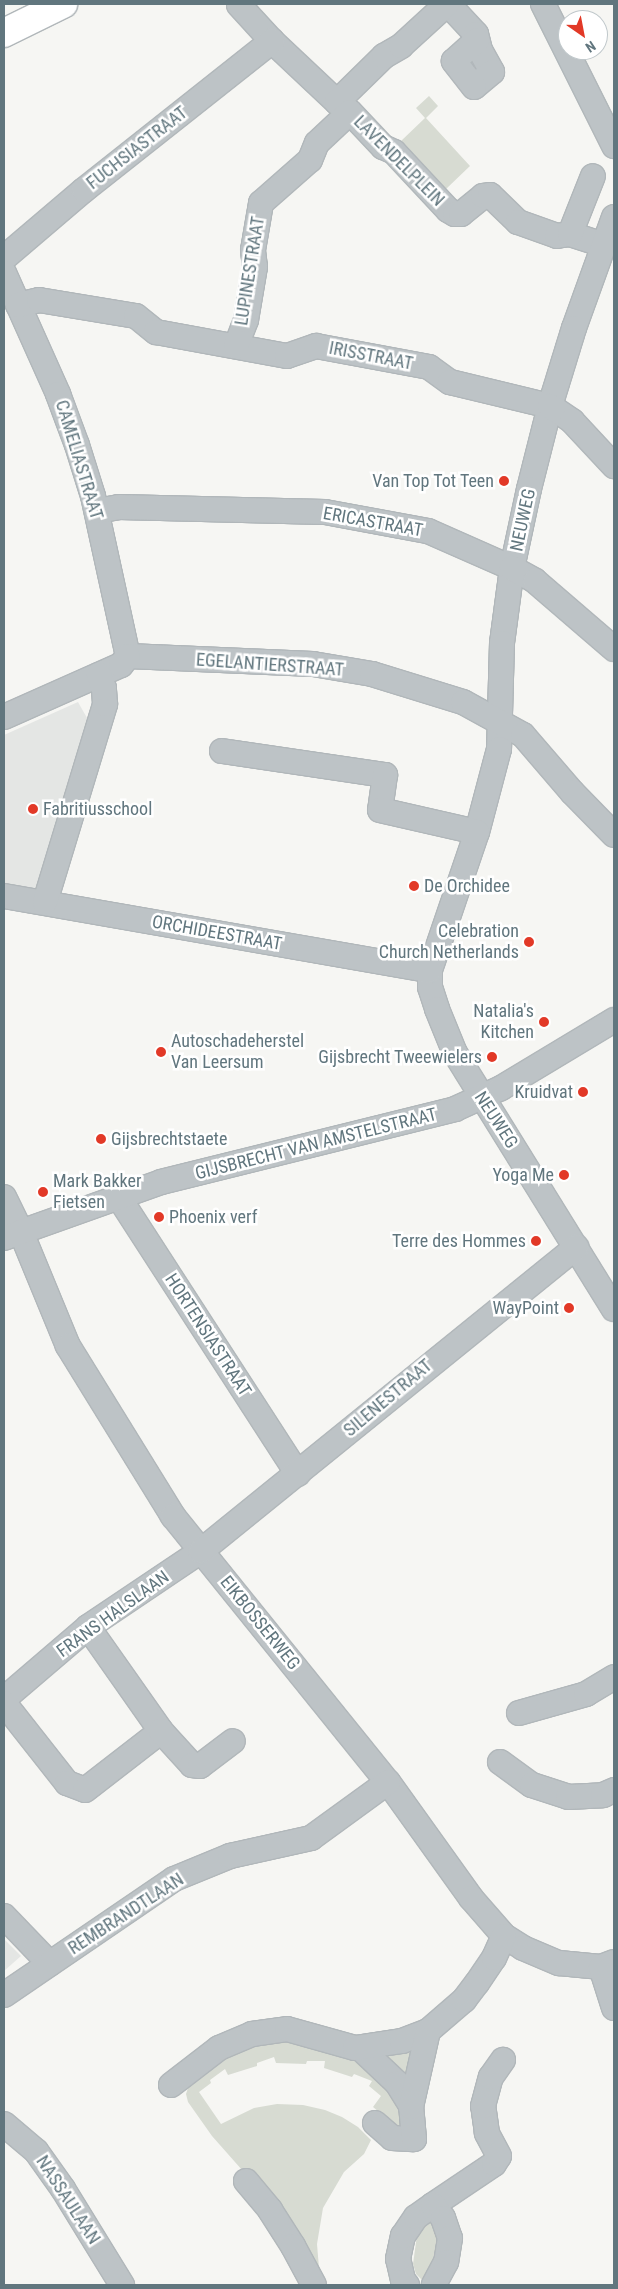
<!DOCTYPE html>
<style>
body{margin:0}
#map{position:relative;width:618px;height:2289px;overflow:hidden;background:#f6f6f3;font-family:"Roboto Condensed",sans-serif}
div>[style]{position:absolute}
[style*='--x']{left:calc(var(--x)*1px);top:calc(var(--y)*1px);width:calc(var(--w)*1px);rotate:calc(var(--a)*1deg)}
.built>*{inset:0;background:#e4e6e4}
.green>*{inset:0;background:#d7dbd2}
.roads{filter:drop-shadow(1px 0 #b1b7ba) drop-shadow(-1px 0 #b1b7ba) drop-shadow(0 1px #b1b7ba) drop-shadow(0 -1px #b1b7ba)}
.minor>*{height:24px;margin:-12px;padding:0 12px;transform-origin:12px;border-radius:12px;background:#bdc3c6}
.major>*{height:28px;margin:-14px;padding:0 14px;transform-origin:14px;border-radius:14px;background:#fff}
.dots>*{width:14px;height:14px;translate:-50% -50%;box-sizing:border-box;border:2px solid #fff;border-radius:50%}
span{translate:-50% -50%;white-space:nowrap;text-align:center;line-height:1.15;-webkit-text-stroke:5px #fff;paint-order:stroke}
.street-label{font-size:18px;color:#61767e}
.poi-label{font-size:18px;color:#61767e}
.right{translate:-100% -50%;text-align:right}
.left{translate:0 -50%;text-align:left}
.frame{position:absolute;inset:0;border:5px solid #61767e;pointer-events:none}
.north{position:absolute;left:558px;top:10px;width:50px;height:50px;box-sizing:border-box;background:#fff;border:1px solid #c0c8cb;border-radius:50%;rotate:147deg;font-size:14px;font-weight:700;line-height:20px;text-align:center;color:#61767e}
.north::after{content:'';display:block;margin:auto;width:18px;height:22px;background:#e23927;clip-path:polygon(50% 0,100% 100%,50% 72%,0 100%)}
</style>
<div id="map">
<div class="built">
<i style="clip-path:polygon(78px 702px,91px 725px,37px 889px,4px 883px,4px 735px)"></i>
<i style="clip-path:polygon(4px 1939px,21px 1956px,4px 1971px)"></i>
</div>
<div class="green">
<i style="clip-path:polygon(429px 96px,438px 106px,426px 118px,470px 166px,446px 189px,401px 141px,425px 118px,416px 108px)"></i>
<i style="clip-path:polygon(281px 2037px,363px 2058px,404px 2108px,402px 2127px,397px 2127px,373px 2107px,381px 2096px,369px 2086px,372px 2081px,354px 2074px,352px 2077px,324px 2068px,325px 2061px,307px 2061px,306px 2064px,276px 2063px,274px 2057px,257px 2063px,257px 2066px,228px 2075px,225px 2069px,210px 2080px,211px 2083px,199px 2092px,221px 2124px,254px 2108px,277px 2104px,303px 2105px,325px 2110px,342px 2117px,358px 2127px,371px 2140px,364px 2154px,344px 2172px,323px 2208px,317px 2244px,320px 2280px,250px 2179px,212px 2136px,188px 2102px,186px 2094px,189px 2085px,243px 2043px)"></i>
<i style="clip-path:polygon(415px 2047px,409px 2093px,381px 2054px)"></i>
<i style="clip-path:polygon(436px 2219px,441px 2241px,427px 2285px,416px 2274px,413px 2264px,417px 2235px,430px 2221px)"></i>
</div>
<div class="roads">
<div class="minor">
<i style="--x:448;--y:4;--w:41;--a:47"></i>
<i style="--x:476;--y:34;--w:16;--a:76"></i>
<i style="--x:480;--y:50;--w:25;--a:61"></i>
<i style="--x:492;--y:72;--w:23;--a:140"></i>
<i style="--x:474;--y:87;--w:33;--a:-128"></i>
<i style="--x:454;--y:61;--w:31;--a:-42"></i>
<i style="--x:543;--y:4;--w:159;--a:63.4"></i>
<i style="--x:239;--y:5;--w:49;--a:47.5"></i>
<i style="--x:272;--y:41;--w:89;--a:43.2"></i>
<i style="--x:337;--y:102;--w:16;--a:38"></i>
<i style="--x:350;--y:112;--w:48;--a:46.7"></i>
<i style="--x:383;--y:147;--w:12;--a:24"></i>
<i style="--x:394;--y:152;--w:79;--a:47"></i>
<i style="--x:448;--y:210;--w:8;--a:30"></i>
<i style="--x:455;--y:214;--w:6;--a:0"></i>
<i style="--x:461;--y:214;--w:28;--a:-39"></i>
<i style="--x:483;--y:196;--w:7;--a:-8"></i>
<i style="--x:490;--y:195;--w:39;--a:44"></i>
<i style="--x:518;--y:222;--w:41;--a:19.7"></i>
<i style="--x:557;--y:236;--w:13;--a:-9"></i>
<i style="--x:570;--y:234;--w:36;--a:18"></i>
<i style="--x:337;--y:102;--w:66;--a:-44.4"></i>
<i style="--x:384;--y:56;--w:20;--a:-30"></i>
<i style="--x:401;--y:46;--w:62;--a:-42.4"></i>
<i style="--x:614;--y:217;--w:118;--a:109.8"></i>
<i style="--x:574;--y:328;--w:82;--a:107.1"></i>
<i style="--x:550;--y:406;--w:86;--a:104.2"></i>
<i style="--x:529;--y:489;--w:81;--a:102.1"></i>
<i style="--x:512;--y:568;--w:76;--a:97.6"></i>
<i style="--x:502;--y:643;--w:106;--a:91.6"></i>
<i style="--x:499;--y:749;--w:86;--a:104.8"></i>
<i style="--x:477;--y:832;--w:146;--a:108.8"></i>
<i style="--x:430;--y:970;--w:17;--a:90"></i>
<i style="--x:430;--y:987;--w:23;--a:72"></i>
<i style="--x:437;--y:1009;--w:48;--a:67.8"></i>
<i style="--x:455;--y:1053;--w:301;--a:58.2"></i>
<i style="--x:570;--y:234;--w:62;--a:-68.4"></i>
<i style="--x:4;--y:258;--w:105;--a:-40.4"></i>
<i style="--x:84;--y:190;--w:240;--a:-38.4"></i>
<i style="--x:4;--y:273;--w:133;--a:65.9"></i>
<i style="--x:58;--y:394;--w:54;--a:69.6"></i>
<i style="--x:77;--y:445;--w:53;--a:72.6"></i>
<i style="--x:93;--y:496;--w:164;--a:77.7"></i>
<i style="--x:18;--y:305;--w:22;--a:-13"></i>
<i style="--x:39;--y:300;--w:98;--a:9.4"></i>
<i style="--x:136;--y:316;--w:26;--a:39"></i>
<i style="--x:156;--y:332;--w:133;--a:10.4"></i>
<i style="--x:287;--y:356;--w:31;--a:-19"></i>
<i style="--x:316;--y:346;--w:115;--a:10.5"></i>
<i style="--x:429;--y:367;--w:26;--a:36"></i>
<i style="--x:450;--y:382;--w:103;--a:13.5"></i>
<i style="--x:550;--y:406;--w:27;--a:34"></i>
<i style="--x:572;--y:421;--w:62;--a:47"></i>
<i style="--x:236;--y:346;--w:28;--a:-69"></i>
<i style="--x:246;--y:320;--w:54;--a:-80.4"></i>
<i style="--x:255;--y:267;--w:17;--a:-97"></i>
<i style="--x:253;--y:250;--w:48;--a:-80.3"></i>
<i style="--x:261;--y:203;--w:65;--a:-41.3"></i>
<i style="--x:310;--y:160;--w:18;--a:-68"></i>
<i style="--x:317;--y:143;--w:45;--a:-43.2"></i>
<i style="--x:97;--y:511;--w:22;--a:-10"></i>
<i style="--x:119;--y:507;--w:206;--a:1.4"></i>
<i style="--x:325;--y:512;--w:105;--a:10.5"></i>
<i style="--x:428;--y:531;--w:92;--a:23.8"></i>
<i style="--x:512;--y:568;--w:26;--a:29"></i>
<i style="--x:535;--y:581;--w:104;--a:40.7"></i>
<i style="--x:128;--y:656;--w:185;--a:2.5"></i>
<i style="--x:313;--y:664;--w:60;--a:9.6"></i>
<i style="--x:372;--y:674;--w:95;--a:17.1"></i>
<i style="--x:463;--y:702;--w:68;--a:28.8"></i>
<i style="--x:523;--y:735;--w:75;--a:49.3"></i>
<i style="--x:572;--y:792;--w:60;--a:45.7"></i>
<i style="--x:4;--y:717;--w:128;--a:-24"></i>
<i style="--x:121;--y:665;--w:11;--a:-52"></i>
<i style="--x:222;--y:751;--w:165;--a:8.4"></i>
<i style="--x:385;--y:775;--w:35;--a:98"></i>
<i style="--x:380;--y:810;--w:99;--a:12.8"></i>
<i style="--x:4;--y:896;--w:432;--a:9.9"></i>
<i style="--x:45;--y:902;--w:207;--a:-73.1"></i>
<i style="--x:105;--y:704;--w:16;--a:-94"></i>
<i style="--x:104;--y:688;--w:14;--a:-111"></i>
<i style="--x:118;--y:1196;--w:331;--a:57.1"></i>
<i style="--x:4;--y:1197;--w:39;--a:64"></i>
<i style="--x:21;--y:1232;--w:123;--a:67.6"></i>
<i style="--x:68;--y:1346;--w:200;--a:58.3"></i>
<i style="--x:173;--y:1516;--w:342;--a:51.1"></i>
<i style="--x:388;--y:1782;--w:143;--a:54.4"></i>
<i style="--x:471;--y:1898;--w:50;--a:49"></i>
<i style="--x:504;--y:1936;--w:22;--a:32"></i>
<i style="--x:523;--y:1948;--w:39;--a:23"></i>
<i style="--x:559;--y:1963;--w:42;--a:5.4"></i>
<i style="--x:601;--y:1967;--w:14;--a:-21"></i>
<i style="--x:4;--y:1238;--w:167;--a:-19.6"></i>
<i style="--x:161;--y:1182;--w:303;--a:-13.9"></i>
<i style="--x:455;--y:1109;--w:51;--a:-24.5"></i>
<i style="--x:501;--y:1088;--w:132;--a:-31"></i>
<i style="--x:4;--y:1699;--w:111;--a:-40.6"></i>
<i style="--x:88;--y:1627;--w:136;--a:-33.9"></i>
<i style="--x:201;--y:1551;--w:483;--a:-39"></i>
<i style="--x:4;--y:1703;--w:102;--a:51.8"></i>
<i style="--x:67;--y:1783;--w:19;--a:21"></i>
<i style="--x:85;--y:1790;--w:96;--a:-37.8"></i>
<i style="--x:161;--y:1731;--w:127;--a:-125.1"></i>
<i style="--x:519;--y:1713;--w:70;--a:-15.8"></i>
<i style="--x:586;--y:1694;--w:33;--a:-31"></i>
<i style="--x:161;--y:1731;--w:46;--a:47.6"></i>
<i style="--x:192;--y:1765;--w:8;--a:7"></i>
<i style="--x:200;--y:1766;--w:41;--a:-37.1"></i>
<i style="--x:500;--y:1762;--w:39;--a:36"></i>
<i style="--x:532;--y:1785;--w:38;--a:18"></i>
<i style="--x:568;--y:1797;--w:35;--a:-3"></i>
<i style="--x:603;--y:1795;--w:12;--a:-24"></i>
<i style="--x:4;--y:1916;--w:66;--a:46.2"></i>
<i style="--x:601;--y:1967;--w:43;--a:72.4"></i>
<i style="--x:4;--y:1995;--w:206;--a:-34.3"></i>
<i style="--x:174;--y:1879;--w:61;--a:-22.3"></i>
<i style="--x:230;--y:1856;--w:83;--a:-12.5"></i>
<i style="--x:311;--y:1838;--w:95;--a:-36"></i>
<i style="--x:360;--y:2048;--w:51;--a:43.4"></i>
<i style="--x:397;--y:2083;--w:26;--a:58"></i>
<i style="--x:171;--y:2085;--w:61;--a:-37.6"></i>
<i style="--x:219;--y:2048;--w:36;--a:-23"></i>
<i style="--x:252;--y:2034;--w:35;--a:-8"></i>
<i style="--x:287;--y:2029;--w:71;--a:15.6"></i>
<i style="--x:355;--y:2048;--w:48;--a:-8.5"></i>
<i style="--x:402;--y:2041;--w:28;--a:-21"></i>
<i style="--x:428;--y:2031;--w:48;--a:-40.7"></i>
<i style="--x:464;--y:2000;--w:21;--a:-53"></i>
<i style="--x:477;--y:1983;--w:30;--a:-56"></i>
<i style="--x:494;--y:1958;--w:24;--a:-66"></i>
<i style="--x:375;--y:2123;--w:23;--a:41"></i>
<i style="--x:392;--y:2138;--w:22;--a:3"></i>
<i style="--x:414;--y:2139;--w:32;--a:-95"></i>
<i style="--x:411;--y:2107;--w:78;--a:-77.4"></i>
<i style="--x:4;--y:2124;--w:42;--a:40.2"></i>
<i style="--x:36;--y:2151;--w:47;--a:54.6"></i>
<i style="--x:63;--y:2189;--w:113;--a:58.4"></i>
<i style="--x:246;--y:2181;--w:38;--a:50"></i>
<i style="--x:270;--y:2210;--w:43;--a:57.4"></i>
<i style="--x:293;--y:2246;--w:44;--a:61.7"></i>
<i style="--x:433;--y:2205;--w:73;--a:-33.9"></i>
<i style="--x:494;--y:2164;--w:9;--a:-58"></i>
<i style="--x:499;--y:2156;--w:26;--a:-118"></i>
<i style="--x:487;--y:2133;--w:27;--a:-98"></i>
<i style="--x:483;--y:2106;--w:30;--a:-75"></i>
<i style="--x:491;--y:2077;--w:21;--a:-55"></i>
<i style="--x:407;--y:2285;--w:6;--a:-129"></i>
<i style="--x:403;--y:2280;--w:22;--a:-103"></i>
<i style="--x:398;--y:2259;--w:24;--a:-78"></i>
<i style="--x:403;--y:2236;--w:23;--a:-56"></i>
<i style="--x:416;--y:2217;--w:21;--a:-35"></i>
<i style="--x:433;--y:2205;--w:16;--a:52"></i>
<i style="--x:443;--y:2218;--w:21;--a:71"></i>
<i style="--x:450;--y:2238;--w:24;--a:99"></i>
<i style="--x:446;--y:2262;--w:26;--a:118"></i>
</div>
<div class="major">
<i style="--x:4;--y:33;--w:66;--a:-26.2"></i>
</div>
</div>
<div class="dots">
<i style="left:504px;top:481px;background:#e23927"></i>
<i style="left:33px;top:809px;background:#e23927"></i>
<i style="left:414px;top:886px;background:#e23927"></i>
<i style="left:529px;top:942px;background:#e23927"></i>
<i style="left:544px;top:1022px;background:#e23927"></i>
<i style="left:161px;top:1052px;background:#e23927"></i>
<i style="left:492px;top:1057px;background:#e23927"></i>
<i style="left:583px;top:1092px;background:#e23927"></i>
<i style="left:101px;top:1139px;background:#e23927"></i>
<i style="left:564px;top:1175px;background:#e23927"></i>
<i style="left:43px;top:1192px;background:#e23927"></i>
<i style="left:159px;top:1217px;background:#e23927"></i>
<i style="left:536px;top:1241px;background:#e23927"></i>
<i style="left:569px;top:1308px;background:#e23927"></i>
</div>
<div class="street-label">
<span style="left:137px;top:148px;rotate:-38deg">FUCHSIASTRAAT</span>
<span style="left:399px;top:161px;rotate:45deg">LAVENDELPLEIN</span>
<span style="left:250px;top:271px;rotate:-81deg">LUPINESTRAAT</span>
<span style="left:371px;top:356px;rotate:11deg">IRISSTRAAT</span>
<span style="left:79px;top:460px;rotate:73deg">CAMELIASTRAAT</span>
<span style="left:523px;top:520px;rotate:-78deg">NEUWEG</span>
<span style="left:373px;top:522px;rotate:10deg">ERICASTRAAT</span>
<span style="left:270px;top:665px;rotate:4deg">EGELANTIERSTRAAT</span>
<span style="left:217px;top:933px;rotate:10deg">ORCHIDEESTRAAT</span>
<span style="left:496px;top:1120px;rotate:57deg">NEUWEG</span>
<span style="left:316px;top:1144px;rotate:-14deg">GIJSBRECHT VAN AMSTELSTRAAT</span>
<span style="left:208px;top:1335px;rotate:57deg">HORTENSIASTRAAT</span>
<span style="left:388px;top:1398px;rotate:-40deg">SILENESTRAAT</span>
<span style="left:113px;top:1614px;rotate:-36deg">FRANS HALSLAAN</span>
<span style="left:260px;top:1623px;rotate:51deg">EIKBOSSERWEG</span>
<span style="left:126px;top:1914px;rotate:-33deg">REMBRANDTLAAN</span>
<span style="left:68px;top:2200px;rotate:57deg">NASSAULAAN</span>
</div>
<div class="poi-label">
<span class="right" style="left:494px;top:481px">Van Top Tot Teen</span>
<span class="left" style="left:43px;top:809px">Fabritiusschool</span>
<span class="left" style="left:424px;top:886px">De Orchidee</span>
<span class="right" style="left:519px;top:942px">Celebration<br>Church Netherlands</span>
<span class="right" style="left:534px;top:1022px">Natalia's<br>Kitchen</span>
<span class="left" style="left:171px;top:1052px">Autoschadeherstel<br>Van Leersum</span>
<span class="right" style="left:482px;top:1057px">Gijsbrecht Tweewielers</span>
<span class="right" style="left:573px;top:1092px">Kruidvat</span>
<span class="left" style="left:111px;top:1139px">Gijsbrechtstaete</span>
<span class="right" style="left:554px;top:1175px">Yoga Me</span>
<span class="left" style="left:53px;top:1192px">Mark Bakker<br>Fietsen</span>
<span class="left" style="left:169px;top:1217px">Phoenix verf</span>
<span class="right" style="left:526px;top:1241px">Terre des Hommes</span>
<span class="right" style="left:559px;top:1308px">WayPoint</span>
</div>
<div class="frame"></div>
<div class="north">N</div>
</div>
